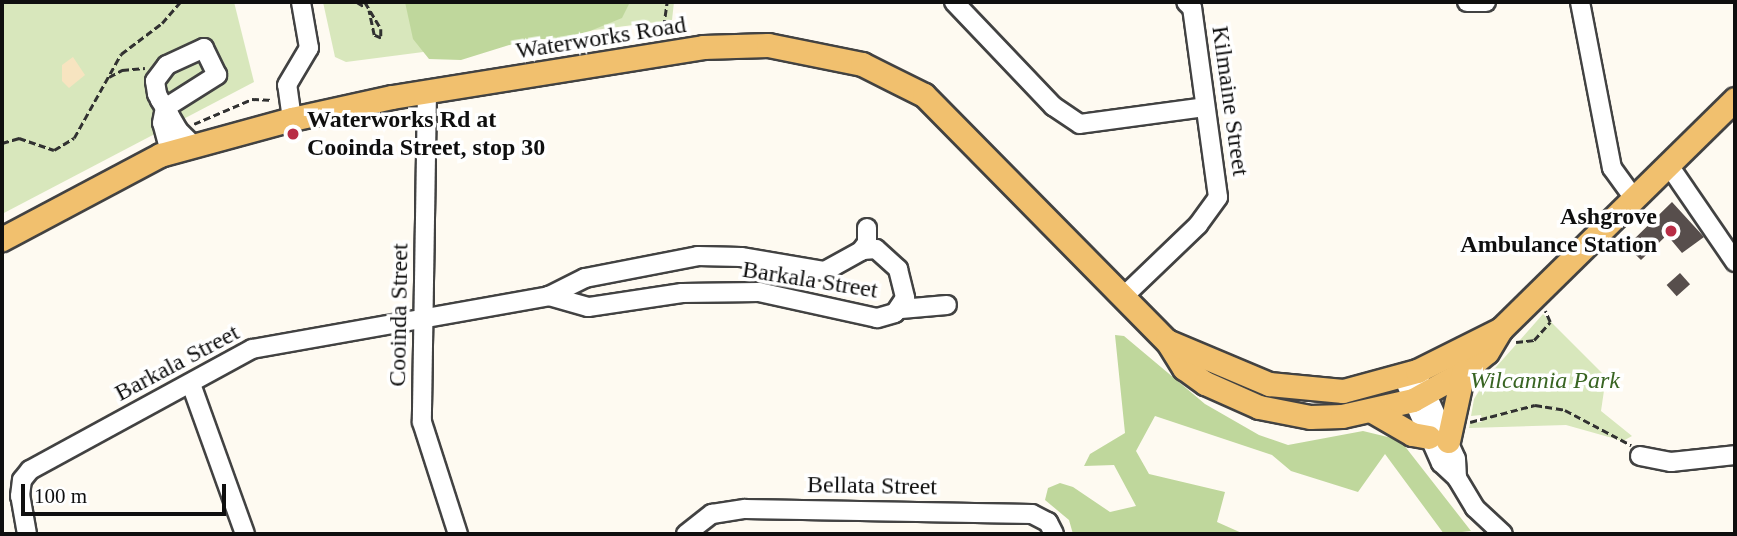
<!DOCTYPE html>
<style>
body{margin:0}
#map{position:relative;width:1737px;height:536px;overflow:hidden;background:#fefaf1;font-family:Georgia,serif}
div>[style]{position:absolute}
[style*='--x']{left:calc(var(--x)*1px);top:calc(var(--y)*1px);width:calc(var(--w)*1px);rotate:calc(var(--a)*1deg)}
.green>*{inset:0;background:#d8e7bc}
.forest>*{inset:0;background:#bfd79c}
.sand>*{inset:0;background:#f7e4c0}
.building>*{inset:0;background:#574e4c;transform-origin:0 0}
.path>*{height:2.5px;margin-top:-1.25px;transform-origin:0;background:repeating-linear-gradient(90deg,#313131 0 7px,transparent 0 10.5px)}
.roads{filter:drop-shadow(2px 0 #424242) drop-shadow(-2px 0 #424242) drop-shadow(0 2px #424242) drop-shadow(0 -2px #424242)}
.minor>*{height:18px;margin:-9px;padding:0 9px;transform-origin:9px;border-radius:9px;background:#fff}
.major>*{height:23px;margin:-11.5px;padding:0 11.5px;transform-origin:11.5px;border-radius:11.5px;background:#f1c06e}
.dots>*{width:19px;height:19px;translate:-50% -50%;box-sizing:border-box;border:4px solid #fff;border-radius:50%}
span{translate:-50% -50%;white-space:nowrap;text-align:center;line-height:1.15;-webkit-text-stroke:7px #fff;paint-order:stroke}
.street-label{font-size:24px;color:#0f0f0f}
.poi-label{font-size:24px;color:#0f0f0f;font-weight:700}
.left{translate:0 -50%;text-align:left}
.right{translate:-100% -50%;text-align:right}
.park-label{font-size:24px;color:#386422;font-style:italic}
.frame{position:absolute;inset:0;border:4px solid #0f0f0f;pointer-events:none}
.scale{position:absolute;left:21px;top:484px;width:205px;height:32px;box-sizing:border-box;border:4px solid #0f0f0f;border-top:0;padding-left:9px;font-size:21px;line-height:24px;white-space:nowrap;color:#0f0f0f;-webkit-text-stroke:5px #fff;paint-order:stroke}
</style>
<div id="map">
<div class="green">
<i style="clip-path:polygon(2px 2px,234px 2px,254px 82px,2px 214px)"></i>
<i style="clip-path:polygon(323px 2px,674px 2px,672px 20px,346px 62px,335px 57px)"></i>
<i style="clip-path:polygon(1543px 314px,1606px 377px,1601px 411px,1632px 436px,1623px 441px,1566px 425px,1469px 428px,1470px 423px,1482px 422px,1481px 415px,1471px 416px,1474px 399px,1489px 375px)"></i>
</div>
<div class="forest">
<i style="clip-path:polygon(405px 2px,630px 2px,622px 18px,590px 31px,559px 39px,529px 39px,461px 60px,429px 59px,413px 39px)"></i>
<i style="clip-path:polygon(1115px 335px,1124px 336px,1205px 404px,1259px 435px,1288px 445px,1363px 431px,1400px 440px,1471px 531px,1444px 534px,1385px 454px,1358px 492px,1291px 471px,1272px 455px,1155px 416px,1136px 451px,1149px 474px,1225px 492px,1217px 522px,1244px 534px,1073px 534px,1069px 520px,1045px 500px,1048px 488px,1060px 483px,1073px 487px,1110px 512px,1136px 506px,1114px 465px,1084px 466px,1090px 454px,1125px 433px)"></i>
</div>
<div class="sand">
<i style="clip-path:polygon(73px 57px,85px 75px,69px 88px,62px 81px,62px 65px)"></i>
</div>
<div class="building">
<i style="clip-path:polygon(1672px 202px,1704px 237px,1682px 253px,1667px 235px,1641px 260px,1627px 246px)"></i>
<i style="left:1680px;top:273px;width:15px;height:18px;rotate:48deg"></i>
</div>
<div class="path">
<i style="--x:357;--y:2;--w:9;--a:32"></i>
<i style="--x:365;--y:2;--w:31;--a:59"></i>
<i style="--x:381;--y:29;--w:9;--a:90"></i>
<i style="--x:381;--y:38;--w:8;--a:-157"></i>
<i style="--x:374;--y:35;--w:25;--a:-102"></i>
<i style="--x:662;--y:37;--w:35;--a:-82"></i>
<i style="--x:109;--y:77;--w:15;--a:-28"></i>
<i style="--x:122;--y:70;--w:23;--a:-5"></i>
<i style="--x:194;--y:124;--w:63;--a:-23.3"></i>
<i style="--x:252;--y:99;--w:21;--a:3"></i>
<i style="--x:2;--y:143;--w:18;--a:-16"></i>
<i style="--x:19;--y:138;--w:37;--a:19"></i>
<i style="--x:54;--y:150;--w:23;--a:-31"></i>
<i style="--x:74;--y:138;--w:96;--a:-60.8"></i>
<i style="--x:121;--y:54;--w:51;--a:-37.1"></i>
<i style="--x:162;--y:23;--w:28;--a:-49"></i>
<i style="--x:1516;--y:342;--w:18;--a:-6"></i>
<i style="--x:1534;--y:340;--w:24;--a:-48"></i>
<i style="--x:1550;--y:322;--w:12;--a:-114"></i>
<i style="--x:1470;--y:422;--w:67;--a:-14.7"></i>
<i style="--x:1535;--y:405;--w:30;--a:9"></i>
<i style="--x:1565;--y:410;--w:75;--a:27.9"></i>
</div>
<div class="roads">
<div class="minor">
<i style="--x:954;--y:2;--w:144;--a:46.4"></i>
<i style="--x:1053;--y:106;--w:32;--a:34"></i>
<i style="--x:1080;--y:124;--w:126;--a:-7.7"></i>
<i style="--x:1467;--y:2;--w:19;--a:0"></i>
<i style="--x:1580;--y:2;--w:169;--a:79.1"></i>
<i style="--x:1612;--y:168;--w:37;--a:54"></i>
<i style="--x:427;--y:91;--w:331;--a:90.9"></i>
<i style="--x:422;--y:422;--w:118;--a:72.2"></i>
<i style="--x:292;--y:119;--w:34;--a:-98"></i>
<i style="--x:287;--y:85;--w:43;--a:-59.3"></i>
<i style="--x:309;--y:48;--w:47;--a:-99.9"></i>
<i style="--x:170;--y:152;--w:30;--a:-105"></i>
<i style="--x:162;--y:123;--w:15;--a:-79"></i>
<i style="--x:165;--y:108;--w:62;--a:-32.4"></i>
<i style="--x:217;--y:75;--w:30;--a:-116"></i>
<i style="--x:204;--y:48;--w:41;--a:155.3"></i>
<i style="--x:167;--y:65;--w:20;--a:127"></i>
<i style="--x:155;--y:81;--w:13;--a:81"></i>
<i style="--x:157;--y:94;--w:7;--a:63"></i>
<i style="--x:160;--y:100;--w:19;--a:58"></i>
<i style="--x:170;--y:116;--w:16;--a:60"></i>
<i style="--x:178;--y:130;--w:21;--a:45"></i>
<i style="--x:1668;--y:164;--w:119;--a:55.6"></i>
<i style="--x:861;--y:251;--w:10;--a:-53"></i>
<i style="--x:867;--y:243;--w:15;--a:-90"></i>
<i style="--x:1123;--y:297;--w:104;--a:-43.8"></i>
<i style="--x:1198;--y:225;--w:34;--a:-54"></i>
<i style="--x:1218;--y:197;--w:191;--a:-97.8"></i>
<i style="--x:1192;--y:8;--w:8;--a:-135"></i>
<i style="--x:901;--y:309;--w:46;--a:-5"></i>
<i style="--x:1403;--y:377;--w:94;--a:66.2"></i>
<i style="--x:1441;--y:463;--w:22;--a:43"></i>
<i style="--x:1457;--y:478;--w:35;--a:59"></i>
<i style="--x:1475;--y:508;--w:38;--a:43"></i>
<i style="--x:191;--y:384;--w:159;--a:70.2"></i>
<i style="--x:1422;--y:384;--w:82;--a:65.6"></i>
<i style="--x:1456;--y:459;--w:19;--a:87"></i>
<i style="--x:1640;--y:456;--w:32;--a:11"></i>
<i style="--x:1671;--y:462;--w:64;--a:-6.2"></i>
<i style="--x:27;--y:534;--w:39;--a:-100"></i>
<i style="--x:20;--y:496;--w:16;--a:-83"></i>
<i style="--x:22;--y:480;--w:13;--a:-51"></i>
<i style="--x:30;--y:470;--w:253;--a:-28.6"></i>
<i style="--x:252;--y:349;--w:302;--a:-10.1"></i>
<i style="--x:549;--y:296;--w:40;--a:-26.6"></i>
<i style="--x:585;--y:278;--w:115;--a:-11"></i>
<i style="--x:698;--y:256;--w:43;--a:1.3"></i>
<i style="--x:741;--y:257;--w:85;--a:9.5"></i>
<i style="--x:825;--y:271;--w:43;--a:-28.9"></i>
<i style="--x:863;--y:250;--w:13;--a:-4"></i>
<i style="--x:876;--y:249;--w:30;--a:42"></i>
<i style="--x:898;--y:269;--w:30;--a:76"></i>
<i style="--x:905;--y:298;--w:18;--a:124"></i>
<i style="--x:895;--y:313;--w:19;--a:164"></i>
<i style="--x:877;--y:318;--w:121;--a:-167.6"></i>
<i style="--x:759;--y:292;--w:77;--a:179.3"></i>
<i style="--x:682;--y:293;--w:95;--a:171.5"></i>
<i style="--x:588;--y:307;--w:41;--a:-164.2"></i>
<i style="--x:686;--y:534;--w:33;--a:-38"></i>
<i style="--x:712;--y:514;--w:33;--a:-9"></i>
<i style="--x:745;--y:509;--w:287;--a:1"></i>
<i style="--x:1032;--y:514;--w:18;--a:27"></i>
<i style="--x:1048;--y:522;--w:13;--a:63"></i>
</div>
<div class="major">
<i style="--x:2;--y:239;--w:179;--a:-28"></i>
<i style="--x:160;--y:155;--w:137;--a:-15.3"></i>
<i style="--x:292;--y:119;--w:102;--a:-12.4"></i>
<i style="--x:392;--y:97;--w:315;--a:-9.1"></i>
<i style="--x:703;--y:47;--w:65;--a:-1.8"></i>
<i style="--x:768;--y:45;--w:96;--a:11.4"></i>
<i style="--x:862;--y:64;--w:69;--a:26.6"></i>
<i style="--x:924;--y:95;--w:346;--a:45.4"></i>
<i style="--x:1167;--y:341;--w:32;--a:58"></i>
<i style="--x:1184;--y:368;--w:26;--a:36"></i>
<i style="--x:1205;--y:383;--w:59;--a:24"></i>
<i style="--x:1259;--y:407;--w:52;--a:11.1"></i>
<i style="--x:1310;--y:417;--w:32;--a:-2"></i>
<i style="--x:1342;--y:416;--w:73;--a:-12.7"></i>
<i style="--x:1413;--y:400;--w:57;--a:-29.2"></i>
<i style="--x:1463;--y:372;--w:31;--a:-40"></i>
<i style="--x:1487;--y:352;--w:27;--a:-59"></i>
<i style="--x:1501;--y:329;--w:328;--a:-44.5"></i>
<i style="--x:1167;--y:341;--w:111;--a:22.9"></i>
<i style="--x:1269;--y:384;--w:74;--a:5.4"></i>
<i style="--x:1343;--y:391;--w:77;--a:-15.1"></i>
<i style="--x:1417;--y:371;--w:94;--a:-26.6"></i>
<i style="--x:1374;--y:412;--w:44;--a:30.1"></i>
<i style="--x:1412;--y:434;--w:17;--a:10"></i>
<i style="--x:1448;--y:441;--w:71;--a:-77.7"></i>
</div>
</div>
<div class="dots">
<i style="left:293px;top:134px;background:#b82d46"></i>
<i style="left:1671px;top:231px;background:#b82d46"></i>
</div>
<div class="street-label">
<span style="left:601px;top:38px;rotate:-9deg">Waterworks Road</span>
<span style="left:1230px;top:101px;rotate:82deg">Kilmaine Street</span>
<span style="left:810px;top:280px;rotate:9deg">Barkala Street</span>
<span style="left:399px;top:315px;rotate:-89deg">Cooinda Street</span>
<span style="left:177px;top:363px;rotate:-28deg">Barkala Street</span>
<span style="left:872px;top:486px;rotate:1deg">Bellata Street</span>
</div>
<div class="poi-label">
<span class="left" style="left:307px;top:134px">Waterworks Rd at<br>Cooinda Street, stop 30</span>
<span class="right" style="left:1657px;top:231px">Ashgrove<br>Ambulance Station</span>
</div>
<div class="park-label">
<span style="left:1545px;top:381px">Wilcannia Park</span>
</div>
<div class="frame"></div>
<div class="scale">100 m</div>
</div>
